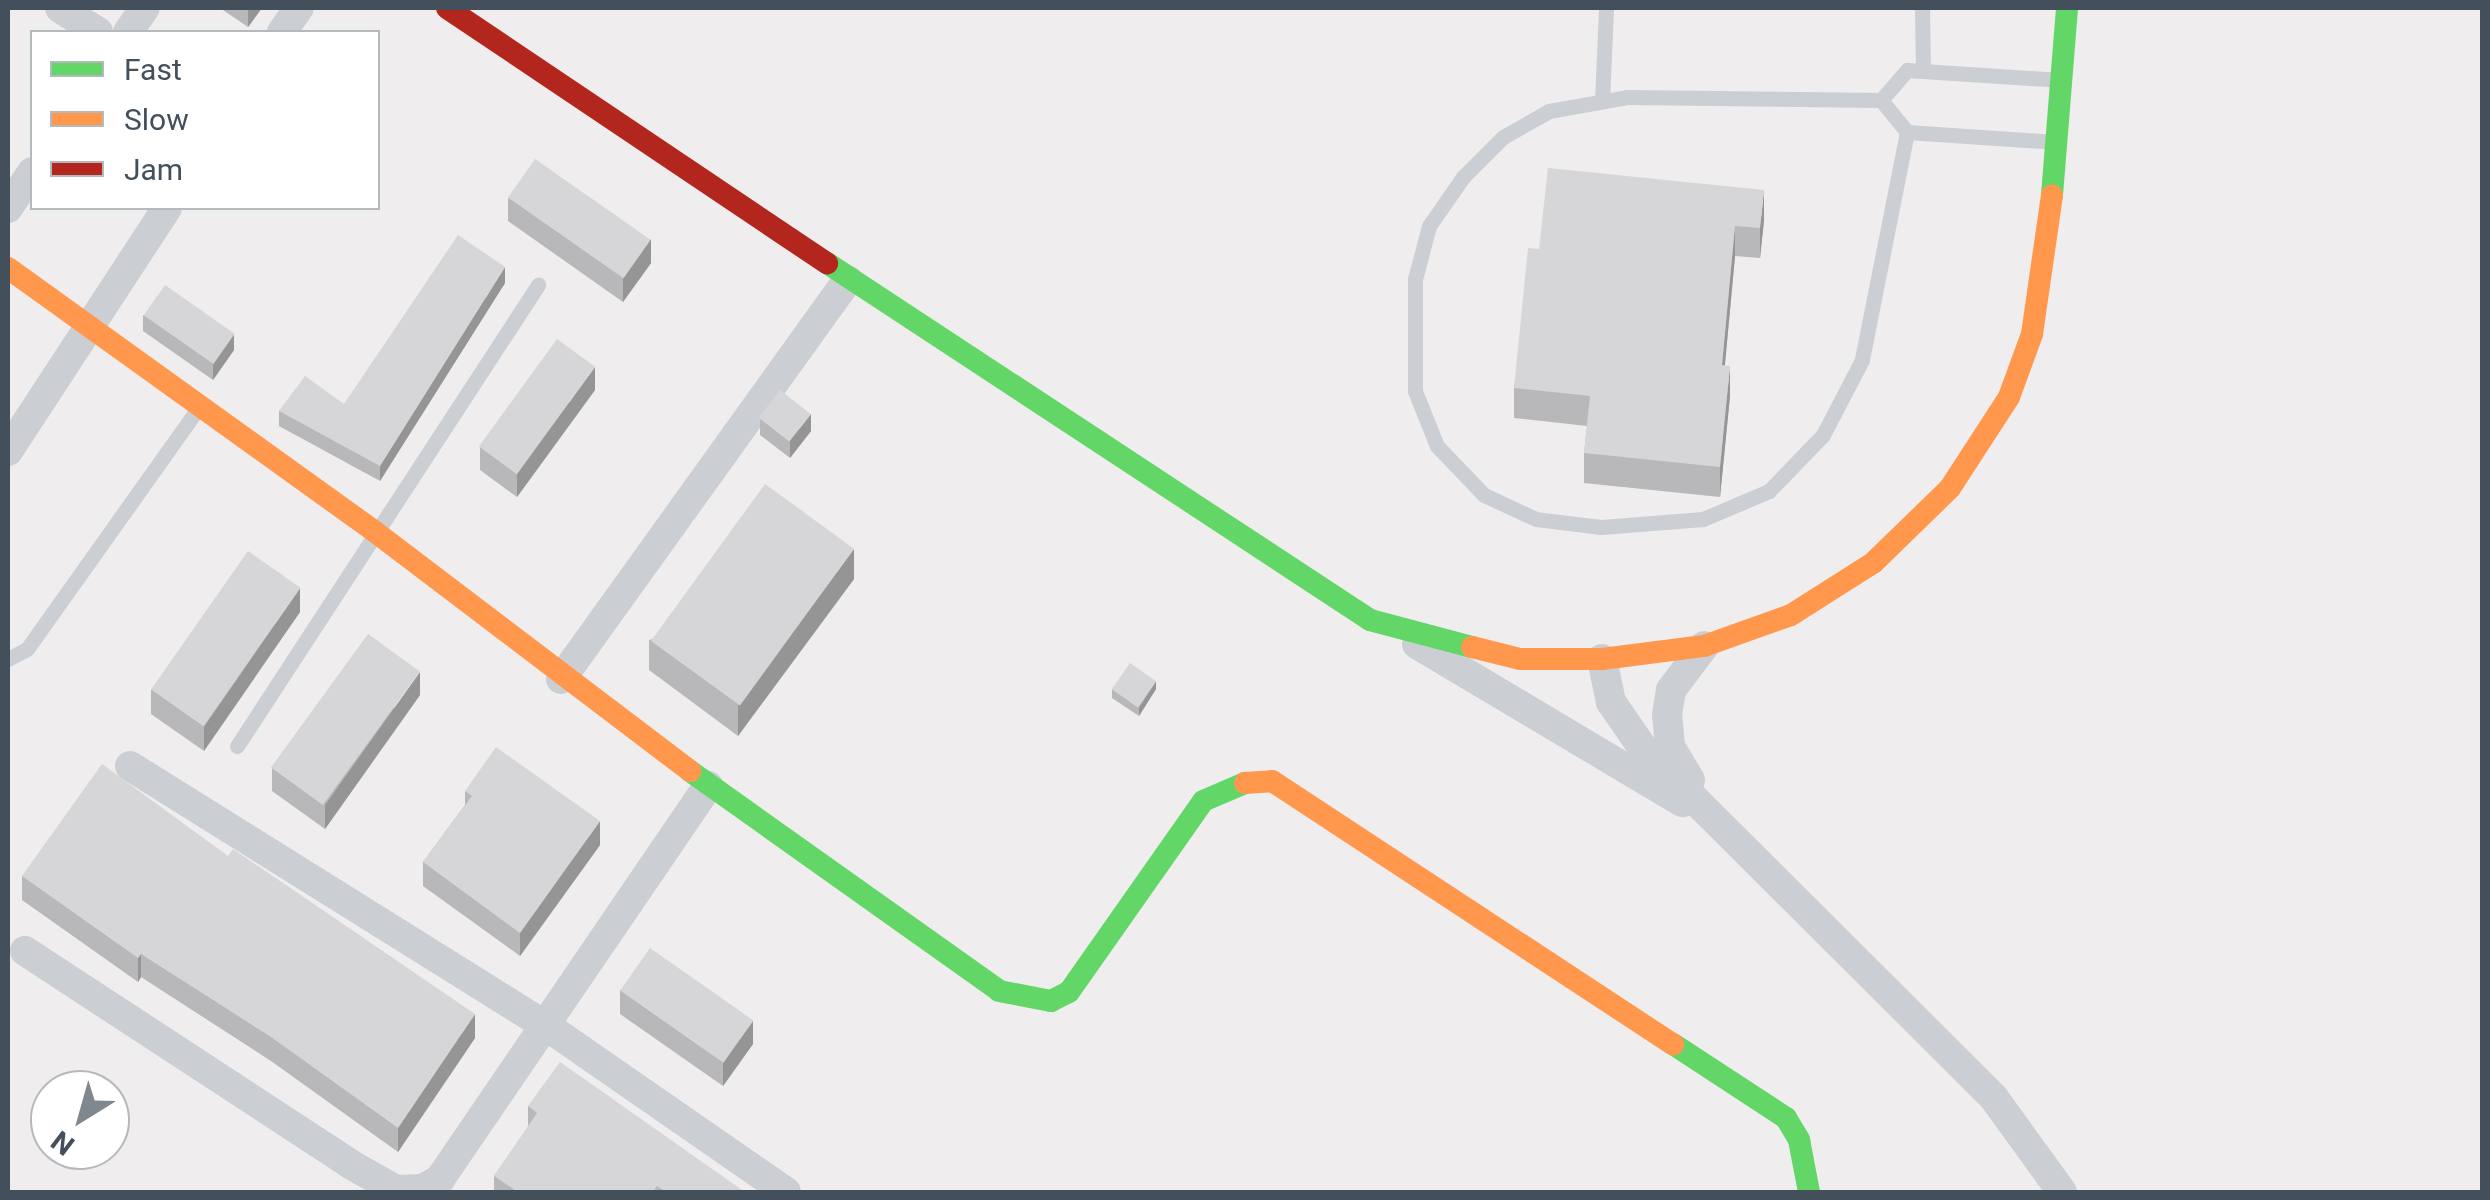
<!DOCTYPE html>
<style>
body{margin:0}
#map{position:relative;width:2490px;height:1200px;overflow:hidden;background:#efeded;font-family:Roboto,sans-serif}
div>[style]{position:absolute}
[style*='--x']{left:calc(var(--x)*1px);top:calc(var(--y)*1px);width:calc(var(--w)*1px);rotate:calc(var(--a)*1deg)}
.lane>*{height:15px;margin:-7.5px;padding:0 7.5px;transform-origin:7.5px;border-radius:7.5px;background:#cbced2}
.street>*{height:30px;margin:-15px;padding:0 15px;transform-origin:15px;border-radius:15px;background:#cbced2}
.fast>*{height:22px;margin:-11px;padding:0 11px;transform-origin:11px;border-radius:11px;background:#63d668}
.slow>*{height:22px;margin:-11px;padding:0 11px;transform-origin:11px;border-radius:11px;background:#ff974d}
.jam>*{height:22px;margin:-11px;padding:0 11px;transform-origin:11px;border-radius:11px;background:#b3261e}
.wall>*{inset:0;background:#b8b7b9}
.shaded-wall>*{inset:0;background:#969596}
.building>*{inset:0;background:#d6d5d7;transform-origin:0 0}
span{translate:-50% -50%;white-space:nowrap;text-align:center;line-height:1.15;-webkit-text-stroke:8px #fff;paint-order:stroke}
.frame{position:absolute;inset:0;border:10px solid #43505c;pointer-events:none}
.legend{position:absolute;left:30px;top:30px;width:350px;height:180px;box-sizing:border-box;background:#fff;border:2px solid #b4b9be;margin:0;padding:12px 18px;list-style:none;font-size:30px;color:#43505c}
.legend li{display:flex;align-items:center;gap:20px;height:50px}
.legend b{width:50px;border:2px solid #b4b9be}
.north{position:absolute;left:30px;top:1070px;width:100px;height:100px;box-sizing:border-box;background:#fff;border:2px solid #b4b9be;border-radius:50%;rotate:217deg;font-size:28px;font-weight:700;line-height:40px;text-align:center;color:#43505c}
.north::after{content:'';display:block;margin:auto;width:35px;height:45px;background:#7f878f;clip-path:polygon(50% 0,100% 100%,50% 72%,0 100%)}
</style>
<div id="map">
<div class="lane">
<i style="--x:1922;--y:8;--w:63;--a:89.1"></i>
<i style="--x:1881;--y:100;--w:41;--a:50.9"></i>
<i style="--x:1907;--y:132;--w:149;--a:3.8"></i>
<i style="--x:1602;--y:101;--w:93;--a:-87.5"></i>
<i style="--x:1907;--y:132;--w:232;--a:101.2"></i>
<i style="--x:1862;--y:360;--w:85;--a:117.5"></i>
<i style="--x:1823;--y:435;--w:78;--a:134"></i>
<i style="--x:1769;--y:491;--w:72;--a:157"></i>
<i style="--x:1703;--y:519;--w:102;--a:175.5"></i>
<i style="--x:1601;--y:527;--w:65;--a:-173"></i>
<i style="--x:1536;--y:519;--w:57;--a:-155.2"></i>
<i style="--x:1484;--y:495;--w:68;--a:-133.8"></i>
<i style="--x:1437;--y:446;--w:59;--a:-111.8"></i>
<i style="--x:1415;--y:391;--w:112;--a:-90"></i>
<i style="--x:1415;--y:279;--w:55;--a:-75.2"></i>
<i style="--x:1429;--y:226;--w:60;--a:-55.2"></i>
<i style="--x:1463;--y:177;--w:57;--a:-45"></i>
<i style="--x:1503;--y:137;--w:53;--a:-29.5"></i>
<i style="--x:1549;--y:111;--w:79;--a:-10.2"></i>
<i style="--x:1627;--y:97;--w:254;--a:0.7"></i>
<i style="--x:1881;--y:100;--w:40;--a:-49"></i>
<i style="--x:1907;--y:70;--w:153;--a:3.7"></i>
<i style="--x:8;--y:659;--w:21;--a:-28"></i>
<i style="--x:27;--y:649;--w:296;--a:-54.6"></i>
<i style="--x:237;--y:746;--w:551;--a:-56.86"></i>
</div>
<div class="street">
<i style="--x:60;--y:8;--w:45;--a:32.3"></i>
<i style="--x:128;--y:32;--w:29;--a:-55"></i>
<i style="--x:282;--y:32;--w:29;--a:-55"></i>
<i style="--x:8;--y:208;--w:43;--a:-56.3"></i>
<i style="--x:8;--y:451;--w:290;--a:-56.8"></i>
<i style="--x:1417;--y:644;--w:309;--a:30.8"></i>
<i style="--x:1602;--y:659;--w:44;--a:78.2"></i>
<i style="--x:1611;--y:702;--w:55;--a:55.4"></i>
<i style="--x:1642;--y:747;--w:497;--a:44.9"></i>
<i style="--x:1994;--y:1098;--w:116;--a:54.1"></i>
<i style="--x:561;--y:679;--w:491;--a:-54.3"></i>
<i style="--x:130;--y:766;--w:489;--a:32"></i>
<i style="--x:545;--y:1025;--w:293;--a:34.7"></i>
<i style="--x:1690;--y:780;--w:39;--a:-121"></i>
<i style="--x:1670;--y:747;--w:32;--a:-95"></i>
<i style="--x:1667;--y:715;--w:25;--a:-81"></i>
<i style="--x:1671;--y:690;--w:55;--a:-53.1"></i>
<i style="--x:25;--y:951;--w:389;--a:33.2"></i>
<i style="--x:350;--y:1164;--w:53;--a:29.5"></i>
<i style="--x:396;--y:1190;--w:27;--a:-2"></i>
<i style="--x:423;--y:1189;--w:20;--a:-30"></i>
<i style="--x:440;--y:1179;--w:476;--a:-55.7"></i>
</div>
<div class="fast">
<i style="--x:2052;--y:195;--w:188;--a:-85.4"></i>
<i style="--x:827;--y:263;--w:650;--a:33.32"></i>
<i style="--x:1370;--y:620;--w:106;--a:14.8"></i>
<i style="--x:690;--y:771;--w:379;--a:35.4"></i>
<i style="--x:999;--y:991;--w:53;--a:10.9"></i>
<i style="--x:1051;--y:1001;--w:20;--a:-27"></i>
<i style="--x:1069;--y:992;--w:233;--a:-54.9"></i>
<i style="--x:1203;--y:801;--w:46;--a:-23.2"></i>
<i style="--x:1673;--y:1044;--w:135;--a:33.2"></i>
<i style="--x:1786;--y:1118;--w:26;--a:59"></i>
<i style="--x:1799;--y:1140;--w:53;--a:79.1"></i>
</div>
<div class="slow">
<i style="--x:8;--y:268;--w:451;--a:35.7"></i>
<i style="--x:374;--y:531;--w:397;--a:37.2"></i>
<i style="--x:1472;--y:647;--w:49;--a:14"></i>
<i style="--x:1520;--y:659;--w:82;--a:0"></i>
<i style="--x:1602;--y:659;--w:103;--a:-7.3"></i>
<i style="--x:1704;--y:646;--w:92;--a:-19.6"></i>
<i style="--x:1791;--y:615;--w:97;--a:-32.4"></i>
<i style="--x:1873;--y:563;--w:107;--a:-44.2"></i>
<i style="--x:1950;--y:488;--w:108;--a:-57"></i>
<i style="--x:2009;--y:397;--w:67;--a:-69.9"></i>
<i style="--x:2032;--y:334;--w:140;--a:-81.8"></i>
<i style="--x:1245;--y:783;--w:27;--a:-4"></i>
<i style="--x:1272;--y:781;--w:480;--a:33.3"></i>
</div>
<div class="jam">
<i style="--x:447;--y:8;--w:458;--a:33.9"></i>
</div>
<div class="wall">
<i style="clip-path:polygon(220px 8px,262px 8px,248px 27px)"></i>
<i style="clip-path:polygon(508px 198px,651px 263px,623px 302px,508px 221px)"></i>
<i style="clip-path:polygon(1764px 220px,1760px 258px,1735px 256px,1725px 365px,1730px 396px,1720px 497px,1584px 483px,1584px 453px,1587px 426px,1514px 418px,1514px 388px,1539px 249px)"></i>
<i style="clip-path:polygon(505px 283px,380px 481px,279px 426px,279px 411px,344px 404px)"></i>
<i style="clip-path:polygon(143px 315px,234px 350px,213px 380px,143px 331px)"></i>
<i style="clip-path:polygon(595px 390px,517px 497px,480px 470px,480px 447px)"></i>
<i style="clip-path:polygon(760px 419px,811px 431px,790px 458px,760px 435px)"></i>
<i style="clip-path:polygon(854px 579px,738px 736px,649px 670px,649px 640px)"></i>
<i style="clip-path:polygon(300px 612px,204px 751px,151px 714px,151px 690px)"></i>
<i style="clip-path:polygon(1156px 689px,1139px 716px,1112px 698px,1112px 690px)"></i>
<i style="clip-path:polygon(420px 695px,325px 829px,272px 791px,272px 768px)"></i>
<i style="clip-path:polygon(465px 791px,600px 845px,520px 956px,423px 886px,423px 862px,465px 805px)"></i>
<i style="clip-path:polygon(22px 876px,475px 1038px,398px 1152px,271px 1061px,141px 977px,138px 982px,22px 900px)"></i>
<i style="clip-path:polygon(620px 990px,753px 1044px,723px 1086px,620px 1014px)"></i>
<i style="clip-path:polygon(528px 1106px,745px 1192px,494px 1192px,494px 1176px,528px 1127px)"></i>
</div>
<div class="shaded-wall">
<i style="clip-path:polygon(251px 8px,262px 8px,248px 27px,248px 11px)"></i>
<i style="clip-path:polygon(1764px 190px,1764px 220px,1760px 258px,1760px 228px)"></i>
<i style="clip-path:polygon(1735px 226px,1735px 256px,1722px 395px,1722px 365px)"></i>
<i style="clip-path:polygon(651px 239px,651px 263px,623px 302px,623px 278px)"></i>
<i style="clip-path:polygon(505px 267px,505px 283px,380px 481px,380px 466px)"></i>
<i style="clip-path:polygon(234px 334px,234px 350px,213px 380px,213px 364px)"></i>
<i style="clip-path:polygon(1730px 366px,1730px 396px,1720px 497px,1720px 467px)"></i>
<i style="clip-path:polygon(595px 367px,595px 390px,517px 497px,517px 474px)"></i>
<i style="clip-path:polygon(811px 414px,811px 431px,790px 458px,790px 441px)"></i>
<i style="clip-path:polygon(854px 549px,854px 579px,738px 736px,738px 706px)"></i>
<i style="clip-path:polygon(300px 588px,300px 612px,204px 751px,204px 727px)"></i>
<i style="clip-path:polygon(420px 672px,420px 695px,325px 829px,325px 805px)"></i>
<i style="clip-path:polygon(1156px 681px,1156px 689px,1139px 716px,1139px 708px)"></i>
<i style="clip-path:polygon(600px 821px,600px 845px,520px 956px,520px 933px)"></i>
<i style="clip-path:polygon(141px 954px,141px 977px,138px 982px,138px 958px)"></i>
<i style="clip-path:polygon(475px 1014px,475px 1038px,398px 1152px,398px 1128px)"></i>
<i style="clip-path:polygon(753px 1021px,753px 1044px,723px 1086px,723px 1063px)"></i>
</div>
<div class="building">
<i style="left:535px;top:159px;width:141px;height:47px;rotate:35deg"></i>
<i style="clip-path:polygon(1548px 168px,1764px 190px,1760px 228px,1735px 226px,1722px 365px,1730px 366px,1720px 467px,1584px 453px,1590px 396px,1514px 388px,1528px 248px,1539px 249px)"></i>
<i style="clip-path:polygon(458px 235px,505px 267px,380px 466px,279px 411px,305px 376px,344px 404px)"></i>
<i style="left:165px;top:285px;width:85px;height:37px;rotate:35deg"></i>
<i style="left:557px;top:339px;width:47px;height:133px;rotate:36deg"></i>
<i style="left:780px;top:390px;width:39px;height:35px;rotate:38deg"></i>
<i style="left:765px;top:484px;width:110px;height:194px;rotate:36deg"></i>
<i style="left:248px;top:551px;width:64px;height:169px;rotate:35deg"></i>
<i style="left:368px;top:634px;width:64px;height:165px;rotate:36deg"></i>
<i style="left:1130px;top:663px;width:32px;height:32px;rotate:35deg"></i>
<i style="clip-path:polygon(496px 747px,600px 821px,520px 933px,423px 862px,472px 796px,465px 791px)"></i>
<i style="clip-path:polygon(102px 764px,228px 856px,233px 849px,475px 1014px,398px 1128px,271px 1037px,141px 954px,138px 958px,22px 876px)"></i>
<i style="left:650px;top:948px;width:126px;height:52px;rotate:35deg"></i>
<i style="clip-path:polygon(560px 1062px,745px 1192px,666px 1192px,657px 1186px,653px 1192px,518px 1192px,494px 1176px,537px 1113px,528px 1106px)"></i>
</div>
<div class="frame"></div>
<ul class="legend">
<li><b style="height:12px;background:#63d668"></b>Fast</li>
<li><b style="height:12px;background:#ff974d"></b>Slow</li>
<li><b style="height:12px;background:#b3261e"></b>Jam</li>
</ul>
<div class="north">N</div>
</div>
